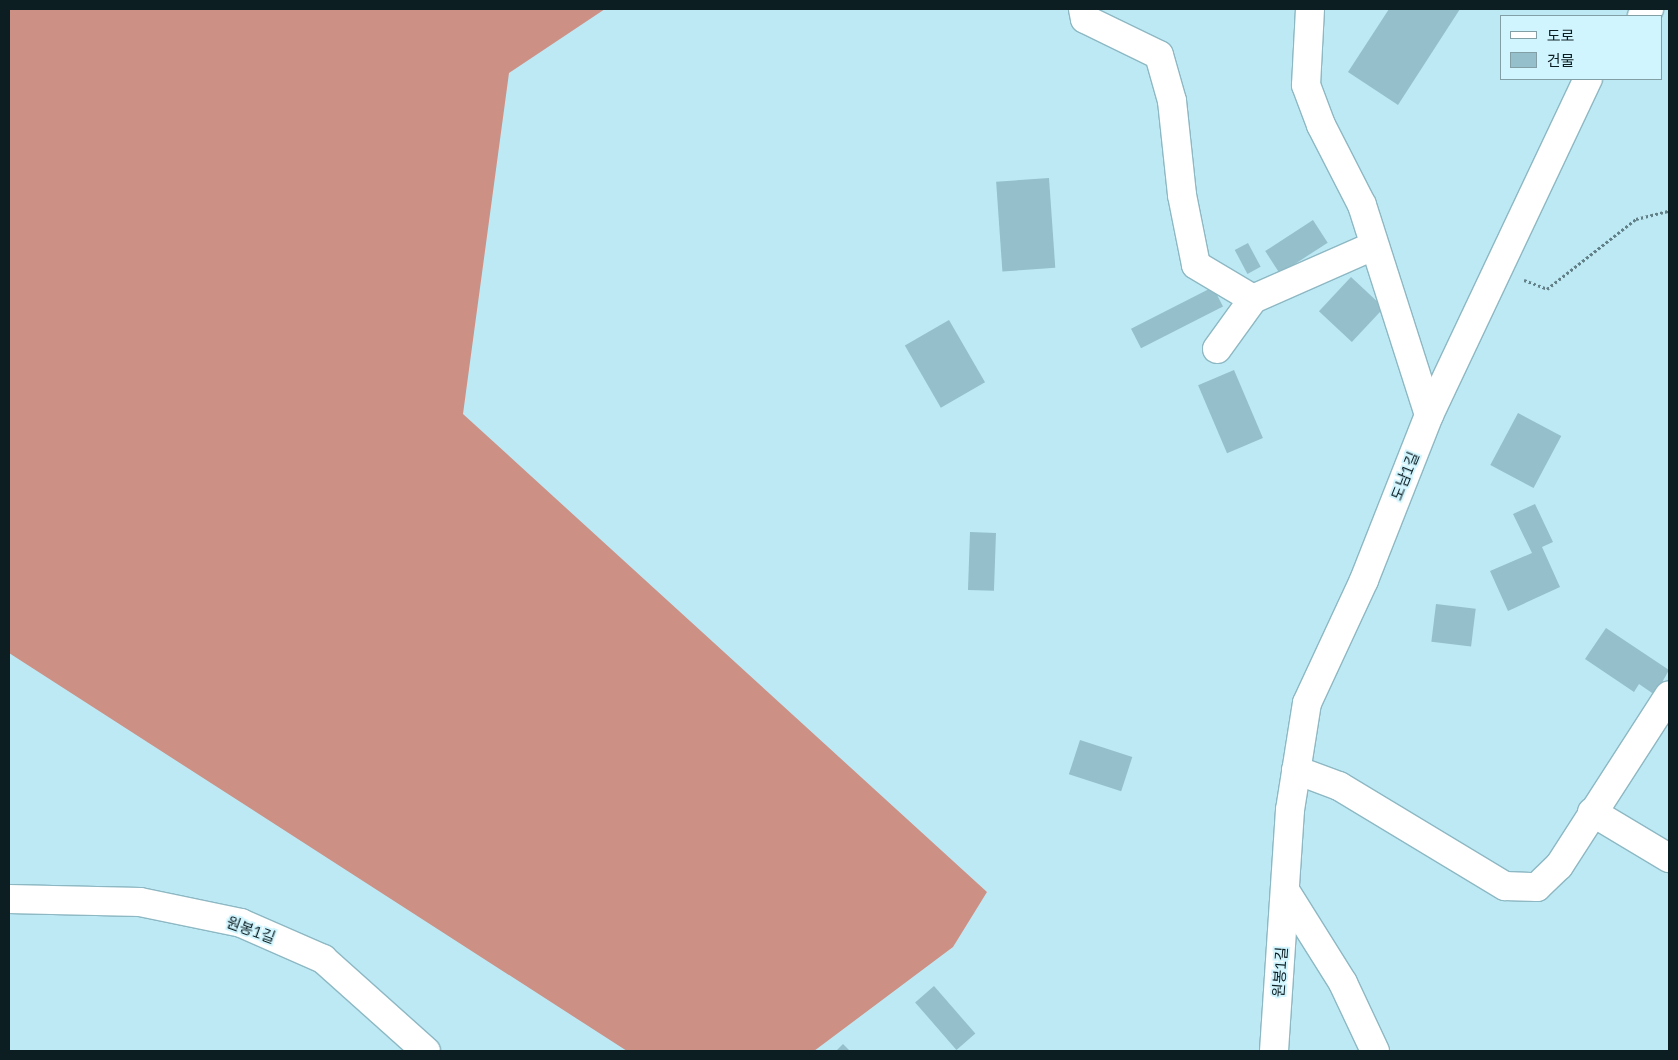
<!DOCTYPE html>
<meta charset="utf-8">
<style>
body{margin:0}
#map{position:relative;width:1678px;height:1060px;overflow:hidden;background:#bde9f5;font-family:"IBM Plex Sans","Noto Sans KR",sans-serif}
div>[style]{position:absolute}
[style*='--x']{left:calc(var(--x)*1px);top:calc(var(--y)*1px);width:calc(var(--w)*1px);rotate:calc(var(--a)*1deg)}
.forest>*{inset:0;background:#cd9085}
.building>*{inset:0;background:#94bfcb;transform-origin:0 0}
.path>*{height:3px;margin-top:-1.5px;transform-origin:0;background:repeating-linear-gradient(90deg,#628088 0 2.5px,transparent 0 5px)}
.roads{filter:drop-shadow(1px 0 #8db8c3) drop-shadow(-1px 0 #8db8c3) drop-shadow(0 1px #8db8c3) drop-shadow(0 -1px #8db8c3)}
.street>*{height:28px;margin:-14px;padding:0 14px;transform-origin:14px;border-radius:14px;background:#fff}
span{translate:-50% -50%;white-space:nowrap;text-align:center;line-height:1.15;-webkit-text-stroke:4px #d1f5fe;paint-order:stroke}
.street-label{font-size:15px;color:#0d1e23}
.frame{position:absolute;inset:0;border:10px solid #0d1e23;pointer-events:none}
.legend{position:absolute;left:1500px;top:15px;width:162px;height:65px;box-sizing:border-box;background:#d1f5fe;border:1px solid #839fa6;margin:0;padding:6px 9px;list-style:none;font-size:15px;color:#0d1e23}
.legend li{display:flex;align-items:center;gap:10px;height:25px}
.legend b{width:25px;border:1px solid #839fa6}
</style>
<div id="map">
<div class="forest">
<i style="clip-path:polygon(9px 9px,605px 9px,509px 73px,463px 414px,987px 892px,953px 947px,814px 1051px,627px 1051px,9px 653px)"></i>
</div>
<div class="building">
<i style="clip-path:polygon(1389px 9px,1460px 9px,1398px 105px,1348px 72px)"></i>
<i style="left:1049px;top:178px;width:90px;height:53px;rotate:86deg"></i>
<i style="left:1313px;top:220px;width:27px;height:57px;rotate:57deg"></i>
<i style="left:1248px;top:243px;width:27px;height:15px;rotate:62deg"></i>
<i style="left:1351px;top:277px;width:45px;height:47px;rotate:43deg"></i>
<i style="left:1213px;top:287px;width:22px;height:92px;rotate:63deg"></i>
<i style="left:949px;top:320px;width:72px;height:51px;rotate:60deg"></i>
<i style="left:1234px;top:370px;width:74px;height:39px;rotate:67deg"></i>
<i style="left:1518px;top:413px;width:49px;height:59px;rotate:28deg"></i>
<i style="clip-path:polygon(1535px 504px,1553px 542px,1542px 547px,1560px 587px,1508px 611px,1490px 571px,1532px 553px,1513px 514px)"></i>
<i style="left:970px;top:532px;width:26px;height:58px;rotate:2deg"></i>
<i style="left:1436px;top:604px;width:40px;height:38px;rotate:7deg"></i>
<i style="clip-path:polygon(1606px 628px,1669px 670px,1655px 695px,1639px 684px,1634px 692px,1585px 659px)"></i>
<i style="left:1080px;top:740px;width:55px;height:36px;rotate:18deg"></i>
<i style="left:934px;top:986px;width:63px;height:25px;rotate:49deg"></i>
<i style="clip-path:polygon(843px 1044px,850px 1051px,836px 1051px)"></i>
</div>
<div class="path">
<i style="--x:1524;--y:280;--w:25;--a:21"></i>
<i style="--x:1547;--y:289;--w:113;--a:-38.2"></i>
<i style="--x:1636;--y:219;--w:34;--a:-14"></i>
</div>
<div class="roads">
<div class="street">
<i style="--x:1083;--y:9;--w:10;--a:79"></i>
<i style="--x:1085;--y:19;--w:82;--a:25.9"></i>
<i style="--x:1159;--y:55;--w:48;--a:74.2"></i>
<i style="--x:1172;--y:101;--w:95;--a:83.9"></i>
<i style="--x:1182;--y:195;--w:71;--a:78.7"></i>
<i style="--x:1196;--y:265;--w:66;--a:30.8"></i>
<i style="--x:1310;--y:9;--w:76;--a:93"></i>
<i style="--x:1306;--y:85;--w:43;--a:69.4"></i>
<i style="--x:1321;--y:125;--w:90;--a:62.9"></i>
<i style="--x:1362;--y:205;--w:220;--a:72.3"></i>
<i style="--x:1642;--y:16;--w:10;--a:-45"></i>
<i style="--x:1217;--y:349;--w:62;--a:-54.2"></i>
<i style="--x:1253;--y:299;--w:131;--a:-23.8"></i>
<i style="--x:1296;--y:770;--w:46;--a:20.4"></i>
<i style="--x:1339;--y:786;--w:194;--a:31.1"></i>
<i style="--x:1505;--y:886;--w:32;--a:2"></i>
<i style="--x:1537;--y:887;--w:30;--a:-44"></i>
<i style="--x:1559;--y:866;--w:203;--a:-57.2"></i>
<i style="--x:1592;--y:812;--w:90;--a:30.9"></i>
<i style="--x:1286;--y:892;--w:107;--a:57.9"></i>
<i style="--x:1343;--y:983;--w:75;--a:64.8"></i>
<i style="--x:9;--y:899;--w:131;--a:1.3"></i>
<i style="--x:140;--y:902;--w:103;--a:11.7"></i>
<i style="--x:241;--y:923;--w:90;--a:23.7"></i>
<i style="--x:323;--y:959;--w:138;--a:41.8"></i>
<i style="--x:1274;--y:1051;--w:242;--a:-86.2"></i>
<i style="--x:1290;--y:810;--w:108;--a:-81"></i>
<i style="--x:1307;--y:703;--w:136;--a:-65.1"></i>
<i style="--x:1364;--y:580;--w:177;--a:-68.5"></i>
<i style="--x:1429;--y:415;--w:372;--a:-64.7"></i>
</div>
</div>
<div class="street-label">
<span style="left:1405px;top:476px;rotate:-68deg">도남1길</span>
<span style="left:251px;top:930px;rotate:20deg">원봉1길</span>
<span style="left:1280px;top:972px;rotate:-86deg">원봉1길</span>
</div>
<div class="frame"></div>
<ul class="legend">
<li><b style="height:6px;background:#fff"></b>도로</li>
<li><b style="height:14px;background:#94bfcb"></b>건물</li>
</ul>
</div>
